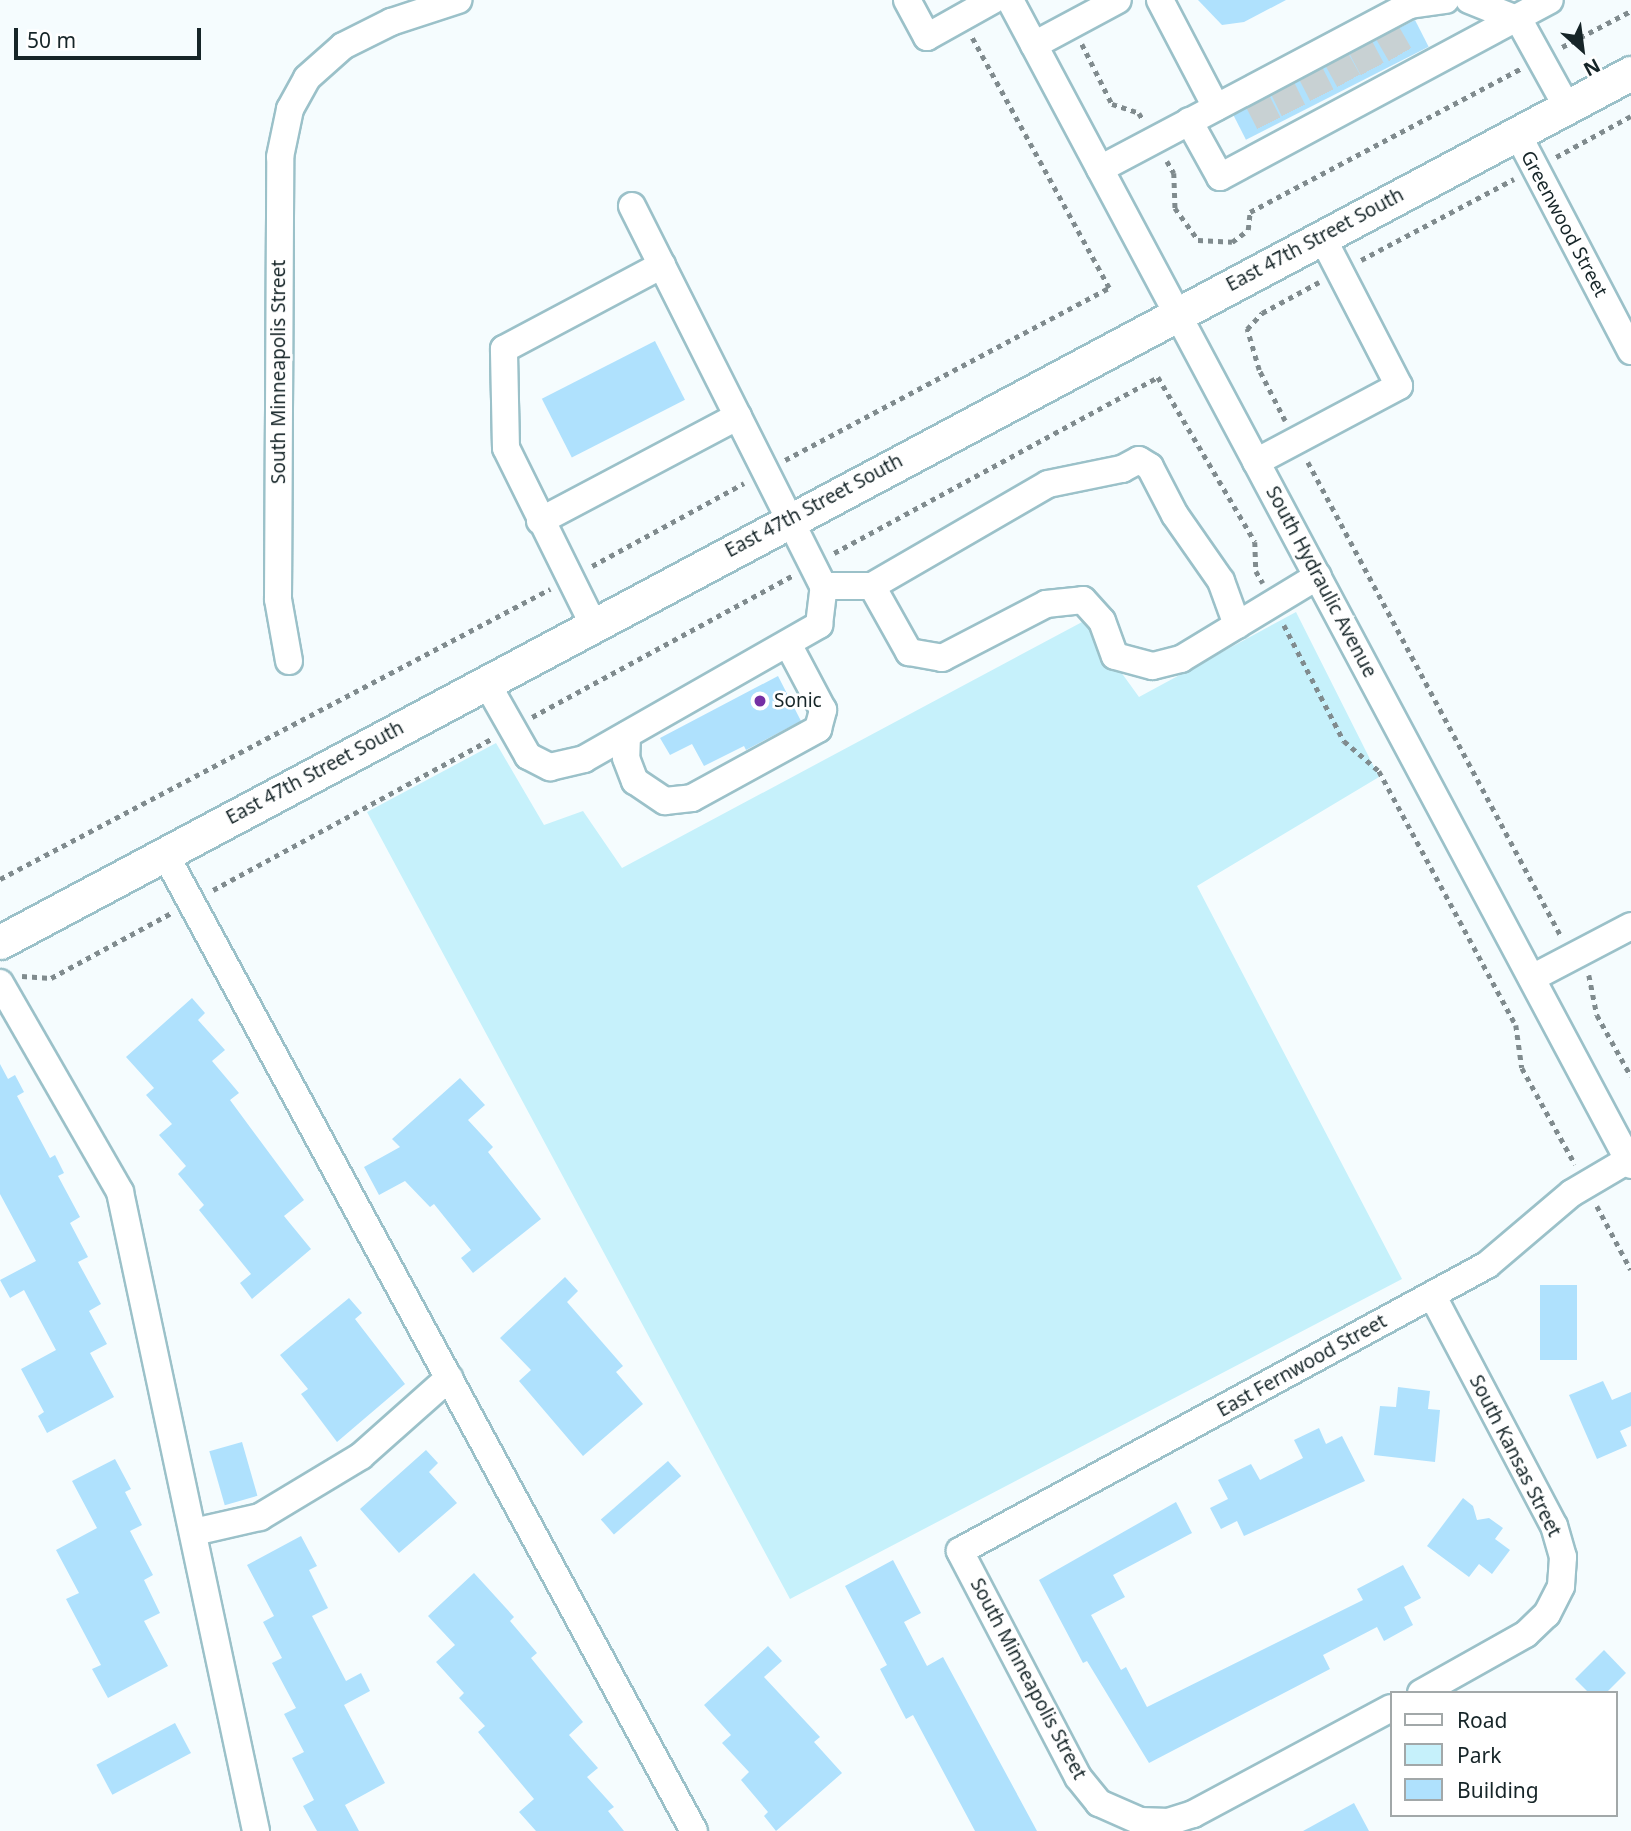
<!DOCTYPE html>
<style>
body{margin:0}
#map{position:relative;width:1631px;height:1831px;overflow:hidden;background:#f5fcfe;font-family:"Noto Sans",sans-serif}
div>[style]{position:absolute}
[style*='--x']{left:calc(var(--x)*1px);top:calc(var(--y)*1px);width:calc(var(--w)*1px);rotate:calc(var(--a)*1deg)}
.green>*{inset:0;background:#c6f1fb}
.building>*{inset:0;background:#afe1fd;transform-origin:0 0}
.minor-tunnel>*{height:26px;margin-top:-13px;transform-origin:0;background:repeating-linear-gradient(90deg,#c8d1d3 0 26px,transparent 0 39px)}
.path>*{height:4.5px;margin-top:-2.25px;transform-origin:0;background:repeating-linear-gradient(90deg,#808b8e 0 5px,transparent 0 10px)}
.roads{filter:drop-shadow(2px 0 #9bc1c9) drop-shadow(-2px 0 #9bc1c9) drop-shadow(0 2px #9bc1c9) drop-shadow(0 -2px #9bc1c9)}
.minor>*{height:26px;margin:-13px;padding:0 13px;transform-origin:13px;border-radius:13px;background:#fff}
.major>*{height:33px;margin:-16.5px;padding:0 16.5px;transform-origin:16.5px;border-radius:16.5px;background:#fff}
.dots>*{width:19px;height:19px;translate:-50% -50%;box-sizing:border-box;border:4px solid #fff;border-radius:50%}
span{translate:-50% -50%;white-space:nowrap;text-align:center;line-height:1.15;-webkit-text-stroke:5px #fff;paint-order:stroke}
.street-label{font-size:19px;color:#162528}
.poi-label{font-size:19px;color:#162528}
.left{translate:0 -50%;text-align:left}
.legend{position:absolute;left:1390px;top:1691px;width:228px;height:126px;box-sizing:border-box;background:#fff;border:2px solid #a2a8a9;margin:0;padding:9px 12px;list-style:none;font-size:21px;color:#162528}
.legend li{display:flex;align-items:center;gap:14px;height:35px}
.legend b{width:35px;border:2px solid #a2a8a9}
.north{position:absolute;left:1547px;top:14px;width:70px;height:70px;-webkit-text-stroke:5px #fff;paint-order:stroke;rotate:152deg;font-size:19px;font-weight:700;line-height:28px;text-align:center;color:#162528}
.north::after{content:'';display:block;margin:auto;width:24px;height:32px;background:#162528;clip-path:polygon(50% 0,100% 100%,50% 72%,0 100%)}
.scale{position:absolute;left:14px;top:28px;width:187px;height:32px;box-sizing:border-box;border:4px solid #162528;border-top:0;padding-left:9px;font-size:21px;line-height:24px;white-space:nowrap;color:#162528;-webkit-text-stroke:5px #fff;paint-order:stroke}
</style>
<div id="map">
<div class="green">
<i style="clip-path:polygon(1296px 612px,1379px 777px,1197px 886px,1402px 1279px,790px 1599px,367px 812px,496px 743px,544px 825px,583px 811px,622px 868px,1084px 621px,1139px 697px)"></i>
</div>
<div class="building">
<i style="clip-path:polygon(1198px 0,1286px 0,1244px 22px,1222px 25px)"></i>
<i style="left:1415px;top:20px;width:30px;height:205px;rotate:63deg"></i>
<i style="left:655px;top:341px;width:66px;height:127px;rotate:63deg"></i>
<i style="clip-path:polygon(778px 676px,801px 721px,746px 750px,744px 746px,704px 766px,692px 744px,670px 755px,660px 738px)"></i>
<i style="clip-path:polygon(192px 998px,205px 1013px,198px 1020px,225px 1050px,212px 1061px,239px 1093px,230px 1100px,304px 1200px,284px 1216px,311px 1249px,252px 1299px,240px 1283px,251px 1274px,199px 1210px,204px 1205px,178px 1174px,186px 1166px,159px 1135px,172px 1124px,146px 1095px,154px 1088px,126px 1057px)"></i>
<i style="clip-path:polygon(0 1064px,8px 1079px,15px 1075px,24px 1092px,17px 1096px,50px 1158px,55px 1155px,64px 1173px,58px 1176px,80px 1217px,70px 1223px,88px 1257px,78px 1262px,101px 1304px,89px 1311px,107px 1344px,90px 1353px,114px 1397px,47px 1433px,38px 1416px,44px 1412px,21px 1369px,56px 1350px,24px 1290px,10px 1298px,0 1280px,36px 1261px,0 1194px)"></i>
<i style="clip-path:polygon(460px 1078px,485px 1105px,468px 1120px,493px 1147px,488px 1152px,541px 1219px,473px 1273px,461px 1258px,471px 1250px,434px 1204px,430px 1207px,405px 1181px,379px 1195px,364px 1167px,400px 1147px,392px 1139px)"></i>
<i style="clip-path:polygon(565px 1277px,578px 1291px,567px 1302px,623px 1366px,616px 1372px,643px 1404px,583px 1456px,519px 1381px,531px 1370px,500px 1338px)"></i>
<i style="left:1540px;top:1285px;width:37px;height:75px"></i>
<i style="clip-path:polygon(349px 1298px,362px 1313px,355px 1319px,405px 1384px,337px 1442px,301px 1394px,308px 1389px,280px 1355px)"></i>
<i style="clip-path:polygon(1603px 1381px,1612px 1400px,1631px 1392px,1631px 1426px,1620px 1431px,1627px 1446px,1597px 1459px,1569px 1395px)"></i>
<i style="clip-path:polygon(1398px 1387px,1430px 1391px,1428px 1409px,1440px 1410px,1435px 1462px,1374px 1455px,1380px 1406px,1396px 1407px)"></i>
<i style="clip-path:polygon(1319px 1428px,1326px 1444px,1342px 1436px,1365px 1481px,1244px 1536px,1237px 1521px,1221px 1529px,1210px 1508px,1228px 1499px,1218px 1480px,1251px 1464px,1260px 1480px,1303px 1458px,1294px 1440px)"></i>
<i style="left:242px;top:1442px;width:56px;height:34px;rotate:74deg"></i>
<i style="clip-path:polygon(426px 1450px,438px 1463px,429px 1472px,457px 1503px,399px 1553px,360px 1509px)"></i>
<i style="clip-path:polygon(115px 1459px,131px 1489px,125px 1492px,142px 1525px,130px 1531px,153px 1575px,144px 1580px,160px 1613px,144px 1621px,168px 1666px,108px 1698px,92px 1669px,101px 1665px,66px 1599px,79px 1593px,56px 1550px,97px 1528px,72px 1481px)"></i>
<i style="left:668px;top:1461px;width:20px;height:89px;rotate:49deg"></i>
<i style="clip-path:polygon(1463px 1498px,1473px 1506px,1477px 1520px,1489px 1518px,1503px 1528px,1495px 1539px,1510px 1550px,1492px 1574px,1479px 1564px,1469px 1577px,1427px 1546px)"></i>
<i style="clip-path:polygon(1176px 1502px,1192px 1533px,1113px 1575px,1125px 1597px,1091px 1615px,1121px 1670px,1126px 1667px,1147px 1707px,1363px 1600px,1357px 1589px,1403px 1565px,1421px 1598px,1404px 1607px,1413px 1625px,1384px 1641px,1377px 1627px,1323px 1655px,1330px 1669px,1149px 1763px,1087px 1661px,1083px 1663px,1039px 1580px)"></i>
<i style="clip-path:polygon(301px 1536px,317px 1566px,309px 1570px,328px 1608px,312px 1616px,346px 1681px,361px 1673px,370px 1691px,344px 1705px,385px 1783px,345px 1805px,359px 1831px,317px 1831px,303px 1806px,314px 1800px,292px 1758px,304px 1752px,284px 1714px,296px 1708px,272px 1663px,282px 1658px,263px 1622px,274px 1616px,247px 1565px)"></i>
<i style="clip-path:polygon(893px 1560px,921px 1613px,904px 1622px,927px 1666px,943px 1657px,1037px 1831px,975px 1831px,913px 1715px,906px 1719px,880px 1669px,887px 1665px,845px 1586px)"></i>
<i style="clip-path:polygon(474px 1573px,514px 1617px,510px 1621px,537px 1653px,531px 1658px,583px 1722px,569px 1735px,598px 1768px,587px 1777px,614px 1807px,608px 1811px,624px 1831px,536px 1831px,519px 1812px,534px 1799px,478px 1732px,485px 1726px,459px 1698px,464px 1693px,436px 1662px,455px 1645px,428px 1616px)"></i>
<i style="clip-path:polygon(768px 1646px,782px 1661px,764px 1677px,820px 1737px,814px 1742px,842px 1773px,776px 1831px,764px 1816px,768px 1812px,741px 1780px,749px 1772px,722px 1743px,731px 1735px,704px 1705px)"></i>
<i style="clip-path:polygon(1604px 1650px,1626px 1673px,1606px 1693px,1589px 1693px,1575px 1679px)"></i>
<i style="left:175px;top:1723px;width:34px;height:89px;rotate:62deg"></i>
<i style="clip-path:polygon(1354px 1803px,1369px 1831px,1303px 1831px)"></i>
</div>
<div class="minor-tunnel">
<i style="--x:1387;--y:32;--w:36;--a:60"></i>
<i style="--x:1360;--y:46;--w:36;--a:62"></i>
<i style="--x:1336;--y:58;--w:38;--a:61"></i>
<i style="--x:1310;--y:72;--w:37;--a:63"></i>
<i style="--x:1282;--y:87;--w:37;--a:64"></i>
<i style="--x:1257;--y:100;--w:37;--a:63"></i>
</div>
<div class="path">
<i style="--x:1082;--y:44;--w:67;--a:63.4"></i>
<i style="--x:1112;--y:104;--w:28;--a:18"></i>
<i style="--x:1139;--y:113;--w:8;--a:60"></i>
<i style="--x:1562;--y:47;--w:78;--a:-27.6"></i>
<i style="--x:1556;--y:157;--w:85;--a:-28.7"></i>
<i style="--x:1167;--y:161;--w:14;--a:60"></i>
<i style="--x:1174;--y:173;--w:35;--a:88"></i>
<i style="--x:1175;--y:208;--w:39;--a:54"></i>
<i style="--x:1198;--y:240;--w:34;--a:3"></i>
<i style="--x:1232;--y:242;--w:20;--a:-37"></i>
<i style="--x:1248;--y:230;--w:18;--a:-84"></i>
<i style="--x:1250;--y:212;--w:306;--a:-27.9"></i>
<i style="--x:1361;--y:260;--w:173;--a:-27.9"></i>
<i style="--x:1285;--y:421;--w:57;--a:-117"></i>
<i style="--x:1259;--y:370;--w:43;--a:-106.3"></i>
<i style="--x:1247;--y:329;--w:22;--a:-47"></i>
<i style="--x:1262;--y:313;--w:65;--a:-28.5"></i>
<i style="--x:785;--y:460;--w:367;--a:-28"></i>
<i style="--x:1109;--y:288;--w:285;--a:-118.7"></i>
<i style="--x:1308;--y:462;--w:537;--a:61.91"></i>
<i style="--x:834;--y:553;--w:369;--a:-28.5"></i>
<i style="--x:1158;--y:377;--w:191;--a:59.5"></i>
<i style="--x:1255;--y:542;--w:29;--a:88"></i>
<i style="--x:1256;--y:571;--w:14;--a:60"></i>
<i style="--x:592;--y:566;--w:173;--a:-28.6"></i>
<i style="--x:1284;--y:625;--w:131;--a:62.7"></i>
<i style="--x:1344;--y:741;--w:46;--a:40.6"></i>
<i style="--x:1379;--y:771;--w:289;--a:61.7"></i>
<i style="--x:1516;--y:1025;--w:43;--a:82.1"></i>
<i style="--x:1522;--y:1068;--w:110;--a:61.1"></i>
<i style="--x:532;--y:717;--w:296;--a:-28.5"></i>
<i style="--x:0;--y:879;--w:622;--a:-27.8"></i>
<i style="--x:213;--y:890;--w:316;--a:-28.5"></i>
<i style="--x:1589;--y:975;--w:41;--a:78.7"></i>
<i style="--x:1597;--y:1015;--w:70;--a:60.9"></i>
<i style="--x:22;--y:976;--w:29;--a:4"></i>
<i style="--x:51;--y:978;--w:136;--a:-28.4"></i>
<i style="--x:1597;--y:1206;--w:72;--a:62"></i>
</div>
<div class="roads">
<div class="minor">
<i style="--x:907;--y:0;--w:42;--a:61.6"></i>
<i style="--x:927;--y:37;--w:76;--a:-29.3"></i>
<i style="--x:1010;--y:0;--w:1320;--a:61.94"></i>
<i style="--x:1160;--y:0;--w:121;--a:62.4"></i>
<i style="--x:1469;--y:0;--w:54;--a:21.8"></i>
<i style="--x:1519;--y:20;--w:99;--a:61.1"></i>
<i style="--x:1410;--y:5;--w:36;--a:-8"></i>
<i style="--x:1034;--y:45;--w:95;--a:-28.2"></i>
<i style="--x:1189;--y:121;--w:64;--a:61"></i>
<i style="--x:1220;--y:177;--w:374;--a:-28.2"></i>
<i style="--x:1517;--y:133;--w:246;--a:62.4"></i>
<i style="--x:1100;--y:169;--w:351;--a:-27.9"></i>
<i style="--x:1410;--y:5;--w:5;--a:-112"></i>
<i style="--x:632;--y:206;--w:425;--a:63.3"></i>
<i style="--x:823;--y:586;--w:49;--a:0"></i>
<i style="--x:872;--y:586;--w:76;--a:60.7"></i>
<i style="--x:909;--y:652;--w:34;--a:10"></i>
<i style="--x:942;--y:658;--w:117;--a:-27.4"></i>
<i style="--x:1046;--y:604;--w:37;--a:-6"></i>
<i style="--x:1083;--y:600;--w:28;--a:48"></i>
<i style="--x:1102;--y:621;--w:37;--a:70"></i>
<i style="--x:1115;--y:656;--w:39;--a:15"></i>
<i style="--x:1153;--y:666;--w:29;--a:-14"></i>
<i style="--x:1181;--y:659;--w:160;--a:-31.2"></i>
<i style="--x:1256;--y:462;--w:162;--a:-28"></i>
<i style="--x:1399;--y:386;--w:168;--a:-117.3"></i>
<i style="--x:540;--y:521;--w:224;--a:-27.9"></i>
<i style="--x:872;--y:586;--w:203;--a:-30.1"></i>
<i style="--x:1048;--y:484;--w:76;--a:-11.5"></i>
<i style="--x:1122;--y:469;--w:19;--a:-28"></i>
<i style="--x:1139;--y:460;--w:13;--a:32"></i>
<i style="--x:1150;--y:467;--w:54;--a:62.5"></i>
<i style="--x:1175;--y:515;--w:80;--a:55.1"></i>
<i style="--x:1221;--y:581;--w:47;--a:70"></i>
<i style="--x:593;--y:624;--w:196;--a:-116.3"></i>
<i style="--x:506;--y:448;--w:99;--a:-91.2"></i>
<i style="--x:504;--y:349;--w:179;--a:-28"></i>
<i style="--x:289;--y:661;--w:63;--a:-100.1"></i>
<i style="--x:278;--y:599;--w:442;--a:-89.7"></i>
<i style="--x:280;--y:157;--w:49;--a:-78.2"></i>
<i style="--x:290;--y:109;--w:35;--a:-61"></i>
<i style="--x:307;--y:78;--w:48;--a:-41.6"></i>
<i style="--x:343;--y:46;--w:54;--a:-26.6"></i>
<i style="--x:391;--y:22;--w:71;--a:-18.2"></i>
<i style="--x:486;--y:682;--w:85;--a:60.4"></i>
<i style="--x:528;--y:756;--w:25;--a:27"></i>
<i style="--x:550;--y:767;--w:35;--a:-13"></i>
<i style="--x:584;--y:759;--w:271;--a:-29.7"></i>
<i style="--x:819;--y:625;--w:39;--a:-83"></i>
<i style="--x:627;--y:735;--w:23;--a:92"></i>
<i style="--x:626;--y:758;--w:25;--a:69"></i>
<i style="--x:635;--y:781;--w:36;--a:34"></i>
<i style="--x:665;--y:801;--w:27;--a:-6"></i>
<i style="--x:692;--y:798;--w:144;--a:-28.7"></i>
<i style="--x:818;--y:729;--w:20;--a:-75"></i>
<i style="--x:823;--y:710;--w:75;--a:-117.9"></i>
<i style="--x:165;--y:854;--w:1111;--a:61.57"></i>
<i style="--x:1532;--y:978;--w:112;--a:-27.7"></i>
<i style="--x:0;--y:983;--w:241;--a:60.1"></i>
<i style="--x:120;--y:1192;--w:653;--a:77.98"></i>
<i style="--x:194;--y:1532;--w:68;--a:-12.8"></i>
<i style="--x:260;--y:1517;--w:118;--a:-31.1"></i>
<i style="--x:361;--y:1456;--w:118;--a:-41.6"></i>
<i style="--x:1421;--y:1693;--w:120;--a:-29.3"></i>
<i style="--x:1526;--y:1634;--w:29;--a:-44"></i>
<i style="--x:1547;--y:1614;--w:31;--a:-63"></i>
<i style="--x:1561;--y:1586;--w:29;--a:-86"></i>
<i style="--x:1563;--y:1557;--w:32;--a:-106"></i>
<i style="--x:1554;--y:1526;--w:261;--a:-117.8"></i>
<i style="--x:1391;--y:1708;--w:225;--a:151.8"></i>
<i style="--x:1193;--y:1814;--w:25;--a:162"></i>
<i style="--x:1169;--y:1822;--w:29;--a:-178"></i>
<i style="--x:1140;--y:1821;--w:45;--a:-156.3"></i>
<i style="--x:1099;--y:1803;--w:33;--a:-129"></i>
<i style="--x:1078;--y:1777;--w:255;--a:-117.6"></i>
<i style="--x:960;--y:1551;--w:600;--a:-28.49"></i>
<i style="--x:1487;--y:1265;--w:111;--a:-40.3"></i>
<i style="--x:1572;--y:1193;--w:65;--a:-30.5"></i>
</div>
<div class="major">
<i style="--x:0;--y:942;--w:1848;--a:-28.05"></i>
</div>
</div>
<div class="dots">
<i style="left:760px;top:701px;background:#7530a4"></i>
</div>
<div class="street-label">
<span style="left:1564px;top:224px;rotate:62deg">Greenwood Street</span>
<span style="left:1315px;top:240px;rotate:-28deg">East 47th Street South</span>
<span style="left:279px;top:372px;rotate:-90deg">South Minneapolis Street</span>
<span style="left:814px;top:506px;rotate:-28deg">East 47th Street South</span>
<span style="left:1321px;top:582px;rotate:62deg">South Hydraulic Avenue</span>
<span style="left:315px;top:773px;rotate:-28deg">East 47th Street South</span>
<span style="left:1302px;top:1366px;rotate:-29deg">East Fernwood Street</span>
<span style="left:1515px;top:1456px;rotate:63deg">South Kansas Street</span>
<span style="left:1028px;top:1679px;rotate:62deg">South Minneapolis Street</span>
</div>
<div class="poi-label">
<span class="left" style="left:774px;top:701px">Sonic</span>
</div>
<ul class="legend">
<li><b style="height:9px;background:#fff"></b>Road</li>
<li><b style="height:19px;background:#c6f1fb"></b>Park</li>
<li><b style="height:19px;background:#afe1fd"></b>Building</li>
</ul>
<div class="north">N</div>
<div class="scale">50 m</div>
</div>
